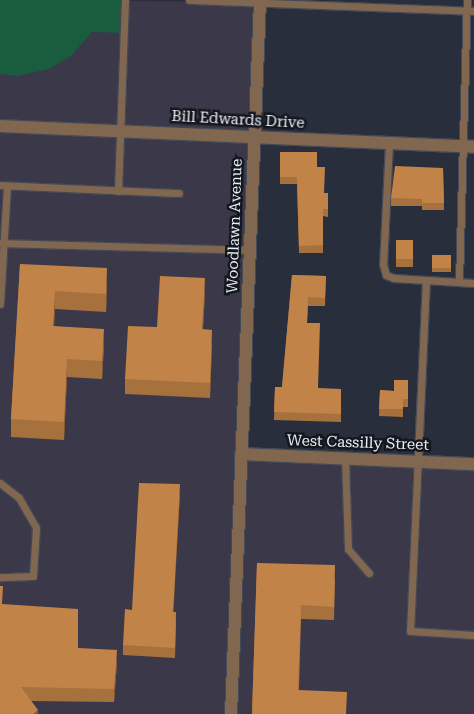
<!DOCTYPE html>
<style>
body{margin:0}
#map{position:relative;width:474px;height:714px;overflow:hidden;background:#292e3c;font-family:"Roboto Serif",serif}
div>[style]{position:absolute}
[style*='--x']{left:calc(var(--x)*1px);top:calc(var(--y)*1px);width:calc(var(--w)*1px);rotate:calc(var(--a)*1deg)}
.education>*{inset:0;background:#3a3849}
.green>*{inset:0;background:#195c3e}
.roads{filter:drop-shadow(1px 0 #444956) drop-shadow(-1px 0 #444956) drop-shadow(0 1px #444956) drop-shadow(0 -1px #444956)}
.lane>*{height:7px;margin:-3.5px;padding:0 3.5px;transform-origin:3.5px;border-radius:3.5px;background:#826750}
.street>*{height:12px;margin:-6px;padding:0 6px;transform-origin:6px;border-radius:6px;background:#826750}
.wall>*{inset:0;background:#a7713e;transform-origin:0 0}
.shaded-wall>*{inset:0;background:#885c32}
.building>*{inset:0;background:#c28348;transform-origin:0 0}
span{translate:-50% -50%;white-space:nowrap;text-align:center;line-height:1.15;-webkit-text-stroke:5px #14171d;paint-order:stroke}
.street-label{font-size:15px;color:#eaeef7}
</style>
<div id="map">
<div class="education">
<i style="clip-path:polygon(0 0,260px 2px,241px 454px,474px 464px,474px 714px,0 714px)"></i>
</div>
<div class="green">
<i style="clip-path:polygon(0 0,125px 0,124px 33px,92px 32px,71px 56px,49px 69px,17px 76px,0 74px)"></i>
</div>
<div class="roads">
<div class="lane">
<i style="--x:189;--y:0;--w:285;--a:2.2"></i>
<i style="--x:389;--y:143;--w:121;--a:92.8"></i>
<i style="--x:383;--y:264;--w:11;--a:75"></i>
<i style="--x:386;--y:275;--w:9;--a:21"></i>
<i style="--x:394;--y:278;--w:80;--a:3.6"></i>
<i style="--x:0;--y:185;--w:179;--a:2.6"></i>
<i style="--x:118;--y:191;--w:191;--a:-87.9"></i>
<i style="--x:0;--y:243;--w:250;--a:1.6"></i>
<i style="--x:426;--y:280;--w:351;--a:92.6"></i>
<i style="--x:410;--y:631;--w:64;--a:3.6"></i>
<i style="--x:459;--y:282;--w:282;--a:-88.4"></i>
<i style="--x:0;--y:304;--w:118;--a:-86.6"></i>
<i style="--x:345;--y:458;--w:91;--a:88.1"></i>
<i style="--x:348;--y:549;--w:32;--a:49"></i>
<i style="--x:0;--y:483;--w:24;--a:38"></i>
<i style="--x:19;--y:498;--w:34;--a:60"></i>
<i style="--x:36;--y:528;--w:48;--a:93.6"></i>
<i style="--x:33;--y:576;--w:33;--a:178"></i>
</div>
<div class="street">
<i style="--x:0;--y:126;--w:474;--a:2.5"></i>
<i style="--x:241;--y:454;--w:233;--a:2.5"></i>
<i style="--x:231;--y:714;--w:715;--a:-87.67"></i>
</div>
</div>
<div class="wall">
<i style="clip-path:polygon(280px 152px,317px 167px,324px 193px,328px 193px,328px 217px,323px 216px,323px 253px,299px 253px,297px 184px,280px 184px)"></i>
<i style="clip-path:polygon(443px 168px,444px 210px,422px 210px,422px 206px,391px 206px,391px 198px)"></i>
<i style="left:396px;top:240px;width:17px;height:27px"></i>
<i style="left:432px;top:255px;width:19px;height:17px"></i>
<i style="clip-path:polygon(20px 264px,107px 286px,106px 312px,55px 309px,54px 326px,104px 346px,102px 379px,67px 377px,64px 440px,11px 437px,11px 419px)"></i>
<i style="clip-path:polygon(292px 275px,326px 276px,325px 306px,308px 306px,307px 323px,318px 389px,341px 389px,341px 422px,274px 420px,275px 387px,282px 387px)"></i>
<i style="clip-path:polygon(205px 293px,203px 329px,212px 345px,210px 398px,125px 394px,125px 379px,157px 327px)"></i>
<i style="clip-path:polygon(408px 380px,408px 407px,403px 407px,403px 417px,379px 416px,380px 390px,394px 391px)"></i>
<i style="clip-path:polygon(180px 494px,173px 612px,176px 622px,175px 658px,123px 655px,123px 645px,132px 610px)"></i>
<i style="clip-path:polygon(257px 563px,335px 579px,334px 620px,301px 619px,299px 690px,252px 714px)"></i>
<i style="clip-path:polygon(3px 604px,78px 648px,117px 663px,114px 702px,31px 701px,38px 714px,0 714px)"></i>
</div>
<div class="shaded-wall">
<i style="clip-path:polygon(107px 268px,107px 286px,106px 312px,106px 294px)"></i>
<i style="clip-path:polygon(205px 278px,205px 293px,202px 344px,202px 329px)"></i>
<i style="clip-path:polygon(55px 291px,55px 309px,53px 344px,53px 326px)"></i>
<i style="clip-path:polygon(104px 329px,104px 346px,102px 379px,102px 361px)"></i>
<i style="clip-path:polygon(212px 330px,212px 345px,210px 398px,210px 383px)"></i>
<i style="clip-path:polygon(67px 359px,67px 377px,64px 440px,64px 422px)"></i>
<i style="clip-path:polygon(180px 484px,180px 494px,173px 621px,173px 612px)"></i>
<i style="clip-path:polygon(117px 650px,117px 663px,114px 702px,114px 689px)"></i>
<i style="clip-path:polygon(38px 710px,38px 714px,33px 714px)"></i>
</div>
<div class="building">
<i style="clip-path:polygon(280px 152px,317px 152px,317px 167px,325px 167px,324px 193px,328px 193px,328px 209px,323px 209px,323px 245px,299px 246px,297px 177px,280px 177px)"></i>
<i style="clip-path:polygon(395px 166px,443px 168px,444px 203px,422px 203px,422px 199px,391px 198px)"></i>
<i style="left:396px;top:240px;width:17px;height:19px"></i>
<i style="left:432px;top:255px;width:19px;height:13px"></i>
<i style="clip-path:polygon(20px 264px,107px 268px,106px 294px,55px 291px,53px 326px,104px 329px,102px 361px,67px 359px,64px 422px,11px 419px)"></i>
<i style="clip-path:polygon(292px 275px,326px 276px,325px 298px,308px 297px,307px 323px,320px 323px,318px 388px,341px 389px,341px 414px,274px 412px,275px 387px,282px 387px)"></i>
<i style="clip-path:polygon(160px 276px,205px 278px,202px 329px,212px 330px,210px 383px,125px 379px,128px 326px,157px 327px)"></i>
<i style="clip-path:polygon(394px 380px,408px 380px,408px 399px,403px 399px,403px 409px,379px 409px,380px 390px,394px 391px)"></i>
<i style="clip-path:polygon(139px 483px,180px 484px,173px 612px,176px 612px,175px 648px,123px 645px,125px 609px,132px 610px)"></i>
<i style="clip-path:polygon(257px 563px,335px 565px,334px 607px,301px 605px,298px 690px,347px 692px,346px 714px,252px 714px)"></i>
<i style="clip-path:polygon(0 586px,3px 586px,2px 604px,78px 609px,78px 648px,117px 650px,114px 689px,21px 687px,38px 710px,33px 714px,0 714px)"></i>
</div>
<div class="street-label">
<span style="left:238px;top:120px;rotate:3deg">Bill Edwards Drive</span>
<span style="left:235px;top:226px;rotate:-88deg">Woodlawn Avenue</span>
<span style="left:358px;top:443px;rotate:2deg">West Cassilly Street</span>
</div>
</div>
